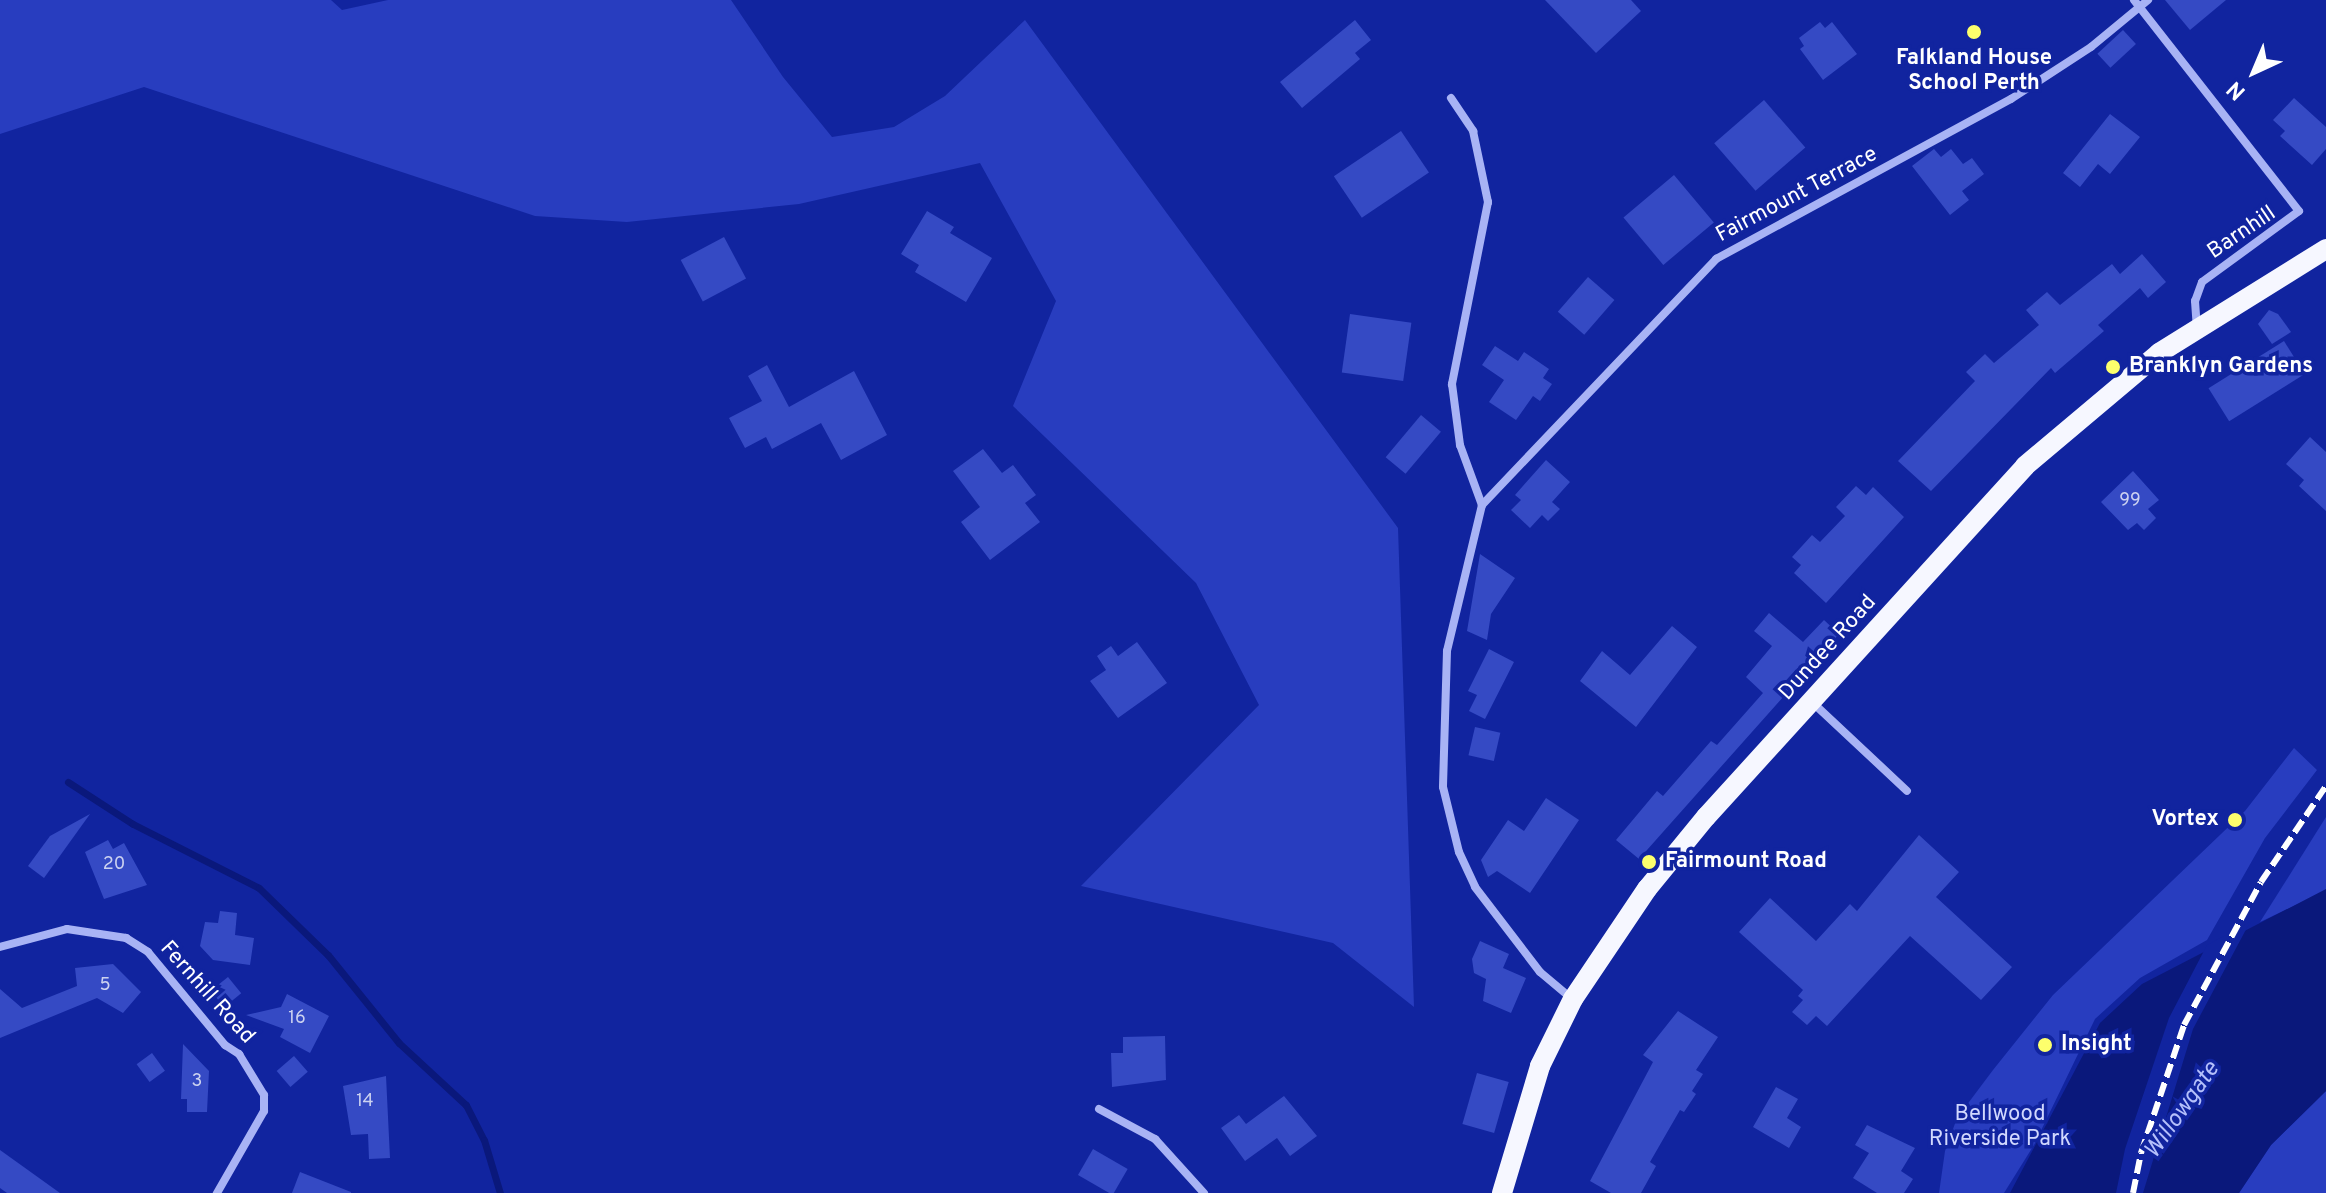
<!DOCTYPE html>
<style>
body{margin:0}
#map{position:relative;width:2326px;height:1193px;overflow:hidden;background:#11249f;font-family:Overpass,sans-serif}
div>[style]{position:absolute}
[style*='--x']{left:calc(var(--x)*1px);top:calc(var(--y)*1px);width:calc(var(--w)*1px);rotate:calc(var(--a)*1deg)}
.green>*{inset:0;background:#283dbf}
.water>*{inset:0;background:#0a187b}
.pier>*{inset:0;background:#11249f}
.stream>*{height:7px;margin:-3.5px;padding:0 3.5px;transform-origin:3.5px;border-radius:3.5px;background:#0a187b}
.building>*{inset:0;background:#354ac4;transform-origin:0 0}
.street>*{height:8px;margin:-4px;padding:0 4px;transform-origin:4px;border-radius:4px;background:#a8b3f5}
.primary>*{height:20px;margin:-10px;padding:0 10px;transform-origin:10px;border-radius:10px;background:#f6f7ff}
.rail>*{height:6px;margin-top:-3px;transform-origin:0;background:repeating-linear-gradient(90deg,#fff 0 14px,transparent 0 20px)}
.dots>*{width:22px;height:22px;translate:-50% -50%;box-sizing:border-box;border:4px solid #11249f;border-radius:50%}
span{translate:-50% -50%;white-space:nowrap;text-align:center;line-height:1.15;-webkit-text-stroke:7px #11249f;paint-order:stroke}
.number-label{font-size:18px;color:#ccd2f0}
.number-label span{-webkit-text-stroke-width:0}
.poi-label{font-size:22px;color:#fff;font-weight:700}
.left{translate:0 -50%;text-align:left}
.right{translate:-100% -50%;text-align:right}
.street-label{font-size:22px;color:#fff}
.park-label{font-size:22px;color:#d1d8fe}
.water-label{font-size:24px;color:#b5c0fb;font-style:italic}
.north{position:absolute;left:2214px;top:32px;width:80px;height:80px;-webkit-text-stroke:6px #11249f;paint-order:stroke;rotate:224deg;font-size:22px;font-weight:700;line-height:32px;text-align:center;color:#fff}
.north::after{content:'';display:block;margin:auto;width:28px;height:36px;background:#fff;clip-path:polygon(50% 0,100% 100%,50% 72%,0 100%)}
</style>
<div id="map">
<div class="green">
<i style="clip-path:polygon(0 0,331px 0,342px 10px,388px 0,731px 0,783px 77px,832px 137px,894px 127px,945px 96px,1025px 20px,1398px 528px,1414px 1007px,1333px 943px,1081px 886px,1259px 705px,1196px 583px,1013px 406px,1056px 301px,980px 163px,799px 204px,627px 222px,535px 216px,144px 87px,0 134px)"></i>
<i style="clip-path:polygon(2294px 748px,2317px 770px,2265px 838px,2207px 940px,2140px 978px,2095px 1019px,2034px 1145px,2004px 1193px,1939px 1193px,1945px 1151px,1957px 1118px,1993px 1070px,2053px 995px,2245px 811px)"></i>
<i style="clip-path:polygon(2326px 817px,2326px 891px,2260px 922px)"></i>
<i style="clip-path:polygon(2326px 1091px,2326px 1193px,2239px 1193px,2271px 1145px)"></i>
</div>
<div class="water">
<i style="clip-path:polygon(2326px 889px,2326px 1091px,2271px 1145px,2239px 1193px,2010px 1193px,2100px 1023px,2142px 984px)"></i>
</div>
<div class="pier">
<i style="clip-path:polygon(2250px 922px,2193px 1029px,2143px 1193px,2116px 1193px,2125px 1149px,2169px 1018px,2207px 945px)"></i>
</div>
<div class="stream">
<i style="--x:68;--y:782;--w:77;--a:32.9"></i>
<i style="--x:133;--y:824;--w:141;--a:26.9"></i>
<i style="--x:259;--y:888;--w:96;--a:44.2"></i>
<i style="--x:328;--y:955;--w:113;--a:51.1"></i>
<i style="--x:399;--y:1043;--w:91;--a:42.8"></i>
<i style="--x:466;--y:1105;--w:39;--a:63"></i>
<i style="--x:484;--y:1140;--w:55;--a:73.2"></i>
</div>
<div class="building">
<i style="clip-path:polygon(1545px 0,1631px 0,1641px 11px,1596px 53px)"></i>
<i style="clip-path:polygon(2165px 0,2226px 0,2190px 30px)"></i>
<i style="clip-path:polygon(1355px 20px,1371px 40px,1355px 53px,1360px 59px,1302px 108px,1280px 82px)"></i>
<i style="clip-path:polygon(1820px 22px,1825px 28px,1832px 22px,1857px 54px,1823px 80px,1800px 49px,1804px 46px,1799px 38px)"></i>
<i style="left:2123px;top:30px;width:19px;height:35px;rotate:47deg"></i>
<i style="clip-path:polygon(2294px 98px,2326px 127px,2326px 149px,2312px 165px,2280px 136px,2285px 131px,2273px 120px)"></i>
<i style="left:1764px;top:100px;width:63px;height:66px;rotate:49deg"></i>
<i style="clip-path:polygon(2110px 114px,2140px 137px,2110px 174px,2098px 164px,2080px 187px,2063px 173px)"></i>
<i style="left:1401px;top:131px;width:50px;height:81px;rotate:56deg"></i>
<i style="clip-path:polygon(1934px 149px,1941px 157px,1951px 149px,1963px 164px,1972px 158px,1984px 174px,1962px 191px,1969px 200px,1950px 215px,1912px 166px)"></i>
<i style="left:1674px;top:175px;width:62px;height:66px;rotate:50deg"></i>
<i style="clip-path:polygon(927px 211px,954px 227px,950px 233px,992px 258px,966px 302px,915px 272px,919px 265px,901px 254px)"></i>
<i style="left:724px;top:237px;width:47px;height:49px;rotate:62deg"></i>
<i style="clip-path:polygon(2142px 254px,2166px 282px,2148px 298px,2140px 288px,2098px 325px,2104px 331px,2055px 373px,2051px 368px,1931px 491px,1898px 461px,1975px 381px,1966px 372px,1985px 354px,1994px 363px,2039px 325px,2026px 310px,2047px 292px,2060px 305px,2112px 264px,2120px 274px)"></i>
<i style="left:1588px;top:277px;width:35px;height:46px;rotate:41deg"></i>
<i style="clip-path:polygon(2269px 310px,2278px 314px,2291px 332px,2272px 344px,2258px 324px)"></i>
<i style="left:1350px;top:314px;width:62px;height:59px;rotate:8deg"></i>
<i style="left:2284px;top:341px;width:39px;height:89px;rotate:58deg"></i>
<i style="clip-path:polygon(1495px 346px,1518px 361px,1524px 352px,1549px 369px,1543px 378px,1552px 384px,1540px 401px,1533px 396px,1516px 420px,1489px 402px,1504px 380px,1482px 365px)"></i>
<i style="clip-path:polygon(767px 365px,789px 407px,854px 371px,887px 435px,841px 460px,821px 423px,772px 449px,766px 437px,745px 448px,729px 418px,762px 401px,748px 376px)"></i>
<i style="left:1421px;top:415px;width:26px;height:55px;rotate:40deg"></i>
<i style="clip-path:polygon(2310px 437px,2326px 452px,2326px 511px,2299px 486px,2304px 480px,2286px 464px)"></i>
<i style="clip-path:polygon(983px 449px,1002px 473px,1013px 465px,1036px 495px,1025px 503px,1040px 522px,990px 560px,961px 522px,980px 507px,953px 471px)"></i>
<i style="clip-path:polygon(1546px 460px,1570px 482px,1552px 502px,1560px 509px,1548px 521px,1542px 515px,1530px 528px,1511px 510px,1521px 500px,1515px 495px)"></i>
<i style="clip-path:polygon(2133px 471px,2159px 500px,2148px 509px,2156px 518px,2144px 530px,2137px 523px,2128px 530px,2101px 502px)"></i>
<i style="clip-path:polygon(1856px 486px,1866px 495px,1873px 487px,1904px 517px,1826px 603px,1794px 573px,1801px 565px,1792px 557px,1812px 535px,1820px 542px,1845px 516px,1836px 507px)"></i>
<i style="clip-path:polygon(1480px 554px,1515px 578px,1491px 614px,1487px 640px,1467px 631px)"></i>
<i style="clip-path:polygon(1769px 613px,1803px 642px,1824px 620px,1839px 634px,1639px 859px,1616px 840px,1657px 791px,1663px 796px,1711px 741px,1717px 745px,1763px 693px,1746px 677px,1772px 646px,1754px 631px)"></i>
<i style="clip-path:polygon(1672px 626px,1697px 647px,1636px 727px,1580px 681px,1602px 651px,1630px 675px)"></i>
<i style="clip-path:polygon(1137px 642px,1167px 683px,1118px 718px,1090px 681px,1106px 670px,1097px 656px,1111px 646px,1118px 656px)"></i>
<i style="clip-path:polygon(1489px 649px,1514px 662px,1485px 719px,1469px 711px,1477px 695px,1468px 691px)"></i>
<i style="left:1475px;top:727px;width:26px;height:29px;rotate:13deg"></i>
<i style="clip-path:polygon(1546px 798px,1579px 820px,1530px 893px,1497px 871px,1488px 877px,1481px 860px,1508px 820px,1524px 831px)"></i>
<i style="clip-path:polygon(90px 814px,44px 878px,28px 866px,50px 836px)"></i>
<i style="clip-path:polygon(1919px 835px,1959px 872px,1936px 897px,2012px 967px,1981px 1000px,1910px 936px,1827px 1026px,1816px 1016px,1807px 1025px,1792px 1012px,1803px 1000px,1798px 996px,1803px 990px,1739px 932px,1770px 898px,1816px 941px,1850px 904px,1857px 911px)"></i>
<i style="clip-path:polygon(108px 840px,113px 849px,124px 843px,147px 885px,104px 899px,85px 852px)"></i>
<i style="clip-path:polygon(220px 911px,237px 913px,235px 935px,254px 938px,250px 965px,213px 960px,200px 946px,205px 922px,218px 923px)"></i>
<i style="clip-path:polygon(1480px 941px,1509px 954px,1503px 968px,1526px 978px,1511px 1013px,1483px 1001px,1486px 979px,1474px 973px,1472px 959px)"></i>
<i style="clip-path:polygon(113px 964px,141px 992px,123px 1013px,97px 998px,0 1038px,0 989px,22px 1008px,77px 986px,75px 968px)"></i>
<i style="left:228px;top:977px;width:21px;height:22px;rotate:51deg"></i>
<i style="clip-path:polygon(287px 994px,329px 1016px,310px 1053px,280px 1037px,284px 1029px,246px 1015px,281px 1007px)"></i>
<i style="clip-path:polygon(1678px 1011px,1718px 1037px,1696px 1070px,1703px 1074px,1692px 1091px,1696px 1094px,1684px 1112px,1680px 1110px,1650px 1162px,1656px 1166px,1641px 1193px,1611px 1193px,1590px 1181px,1653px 1062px,1643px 1055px)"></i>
<i style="clip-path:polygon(1165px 1036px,1166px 1080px,1112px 1087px,1111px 1053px,1123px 1053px,1123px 1037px)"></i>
<i style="clip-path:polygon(183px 1044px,209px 1071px,207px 1112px,187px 1112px,187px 1099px,181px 1099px)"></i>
<i style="left:152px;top:1053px;width:22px;height:19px;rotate:54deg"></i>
<i style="left:294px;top:1056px;width:21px;height:23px;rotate:49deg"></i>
<i style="left:1477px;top:1073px;width:33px;height:53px;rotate:16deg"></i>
<i style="clip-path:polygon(386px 1076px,390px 1158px,369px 1159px,368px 1134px,351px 1135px,343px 1086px)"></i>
<i style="clip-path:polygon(1776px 1087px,1798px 1099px,1787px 1118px,1801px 1127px,1789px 1148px,1753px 1127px)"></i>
<i style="clip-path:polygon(1284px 1096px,1317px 1136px,1290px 1156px,1277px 1138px,1245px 1161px,1221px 1128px,1239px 1115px,1246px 1124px)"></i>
<i style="clip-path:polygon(1867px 1125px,1915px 1148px,1901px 1171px,1913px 1179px,1904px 1193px,1877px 1193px,1853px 1178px,1869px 1153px,1855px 1145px)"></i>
<i style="left:1093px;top:1149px;width:40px;height:30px;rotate:30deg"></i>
<i style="clip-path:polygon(0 1150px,60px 1193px,7px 1193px,0 1188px)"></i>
<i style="clip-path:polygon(300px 1172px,351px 1192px,351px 1193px,292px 1193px)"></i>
</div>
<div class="street">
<i style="--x:2134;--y:0;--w:268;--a:52"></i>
<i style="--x:2299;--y:211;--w:120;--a:143.8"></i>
<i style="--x:2202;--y:282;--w:20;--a:110"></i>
<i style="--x:2195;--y:301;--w:27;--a:86"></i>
<i style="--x:1451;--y:98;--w:40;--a:56"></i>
<i style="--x:1473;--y:131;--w:73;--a:78.1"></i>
<i style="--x:1488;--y:202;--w:186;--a:101.2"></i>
<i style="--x:1452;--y:384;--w:62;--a:82.5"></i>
<i style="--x:1460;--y:445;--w:64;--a:69.9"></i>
<i style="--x:1482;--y:505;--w:150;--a:103.5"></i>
<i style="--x:1447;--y:651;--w:136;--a:91.7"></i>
<i style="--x:1443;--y:787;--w:67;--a:76.2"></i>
<i style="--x:1459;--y:852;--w:38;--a:65"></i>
<i style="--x:1475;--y:887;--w:107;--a:52.6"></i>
<i style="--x:1540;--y:972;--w:40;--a:40"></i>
<i style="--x:1482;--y:505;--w:340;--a:-46.4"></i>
<i style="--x:1716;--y:259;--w:336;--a:-28.5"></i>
<i style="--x:2011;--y:99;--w:95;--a:-33"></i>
<i style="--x:2091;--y:47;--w:74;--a:-39.5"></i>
<i style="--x:1812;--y:702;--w:130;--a:43.1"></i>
<i style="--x:0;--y:947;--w:69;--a:-15"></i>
<i style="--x:67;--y:929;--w:60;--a:8.7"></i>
<i style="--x:126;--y:938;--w:26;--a:32"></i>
<i style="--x:148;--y:952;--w:121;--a:50.4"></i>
<i style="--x:225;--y:1045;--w:17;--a:33"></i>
<i style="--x:239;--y:1054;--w:48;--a:58.6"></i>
<i style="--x:264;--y:1095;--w:16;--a:90"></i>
<i style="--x:264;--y:1111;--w:95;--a:119.8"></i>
<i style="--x:1099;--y:1109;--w:64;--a:28.2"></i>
<i style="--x:1155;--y:1139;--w:73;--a:47.8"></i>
</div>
<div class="primary">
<i style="--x:1502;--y:1193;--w:133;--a:-73.3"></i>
<i style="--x:1540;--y:1066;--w:75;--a:-63.8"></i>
<i style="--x:1573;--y:999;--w:133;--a:-56.1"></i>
<i style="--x:1647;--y:889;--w:93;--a:-50.7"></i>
<i style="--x:1706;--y:817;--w:474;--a:-47.7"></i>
<i style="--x:2025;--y:466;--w:175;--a:-40.1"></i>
<i style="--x:2159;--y:353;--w:197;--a:-31.9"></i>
</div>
<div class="rail">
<i style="--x:2133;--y:1193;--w:41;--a:-78.7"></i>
<i style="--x:2141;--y:1153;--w:135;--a:-71.4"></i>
<i style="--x:2184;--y:1025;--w:162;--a:-61.7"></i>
<i style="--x:2261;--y:882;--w:116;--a:-55.9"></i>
</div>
<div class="dots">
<i style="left:1974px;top:32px;background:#fdff6c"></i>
<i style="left:2113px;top:367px;background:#fdff6c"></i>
<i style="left:2235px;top:820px;background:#fdff6c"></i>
<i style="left:1649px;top:862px;background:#fdff6c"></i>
<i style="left:2045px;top:1045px;background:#fdff6c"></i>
</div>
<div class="number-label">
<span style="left:2130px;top:501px">99</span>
<span style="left:114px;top:865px">20</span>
<span style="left:105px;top:986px">5</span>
<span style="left:297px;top:1019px">16</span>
<span style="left:197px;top:1082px">3</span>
<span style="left:365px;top:1102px">14</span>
</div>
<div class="poi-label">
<span style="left:1974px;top:71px">Falkland House<br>School Perth</span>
<span class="left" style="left:2129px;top:367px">Branklyn Gardens</span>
<span class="right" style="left:2219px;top:820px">Vortex</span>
<span class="left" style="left:1665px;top:862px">Fairmount Road</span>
<span class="left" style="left:2061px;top:1045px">Insight</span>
</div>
<div class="street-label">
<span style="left:1797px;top:195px;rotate:-28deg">Fairmount Terrace</span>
<span style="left:2242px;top:233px;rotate:-34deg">Barnhill</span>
<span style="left:1828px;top:648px;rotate:-48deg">Dundee Road</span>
<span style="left:207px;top:993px;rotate:48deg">Fernhill Road</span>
</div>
<div class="park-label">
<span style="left:2000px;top:1127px">Bellwood<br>Riverside Park</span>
</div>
<div class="water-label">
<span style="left:2183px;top:1111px;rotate:-55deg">Willowgate</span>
</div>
<div class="north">N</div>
</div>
